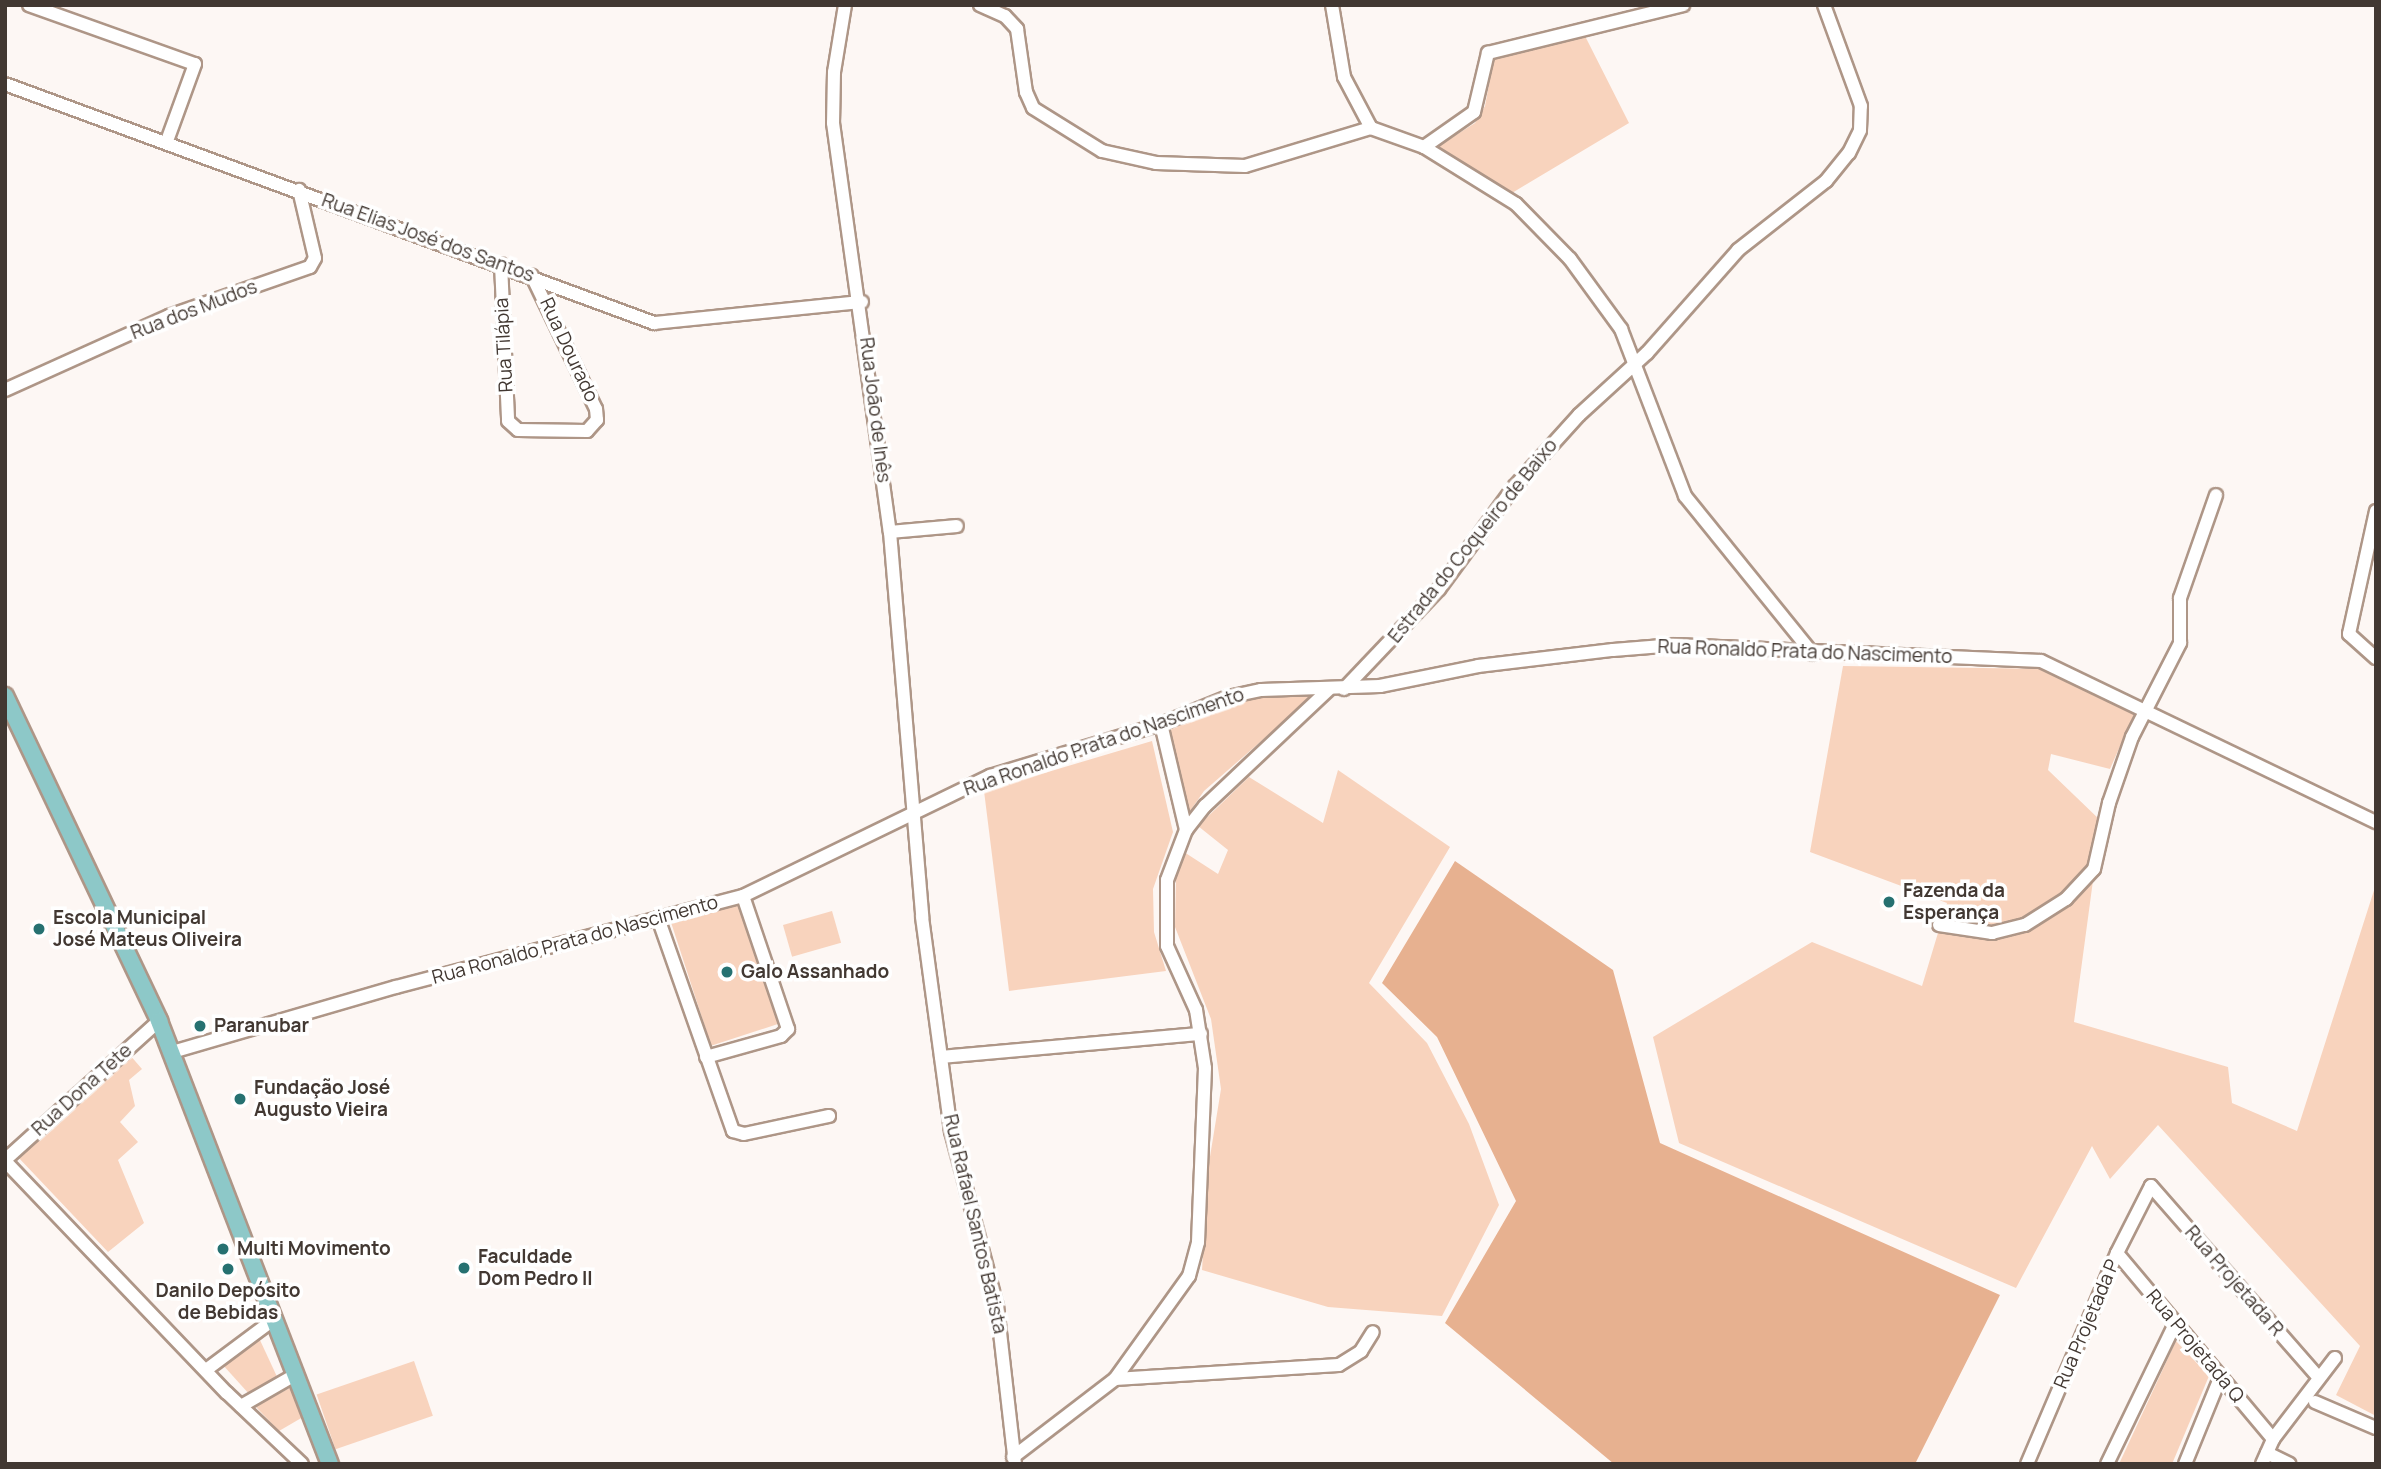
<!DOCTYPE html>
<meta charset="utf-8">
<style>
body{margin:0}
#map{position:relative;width:2381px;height:1469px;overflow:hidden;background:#fdf7f4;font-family:Manrope,sans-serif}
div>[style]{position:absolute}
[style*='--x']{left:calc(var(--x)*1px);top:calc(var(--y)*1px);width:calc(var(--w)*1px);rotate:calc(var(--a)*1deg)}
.green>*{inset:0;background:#f8d3bd;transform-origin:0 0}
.forest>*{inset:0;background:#e7b190}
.roads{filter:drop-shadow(2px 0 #ae9687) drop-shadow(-2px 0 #ae9687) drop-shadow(0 2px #ae9687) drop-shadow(0 -2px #ae9687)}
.minor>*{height:12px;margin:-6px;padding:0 6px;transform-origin:6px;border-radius:6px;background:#fff}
.major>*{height:16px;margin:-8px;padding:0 8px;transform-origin:8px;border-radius:8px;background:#8dc8c8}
.dots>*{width:19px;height:19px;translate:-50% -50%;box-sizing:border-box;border:4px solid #fff;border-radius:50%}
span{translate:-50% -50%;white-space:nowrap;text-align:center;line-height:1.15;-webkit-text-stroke:7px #fff;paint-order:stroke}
.street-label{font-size:19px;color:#423832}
.poi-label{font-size:19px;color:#423832;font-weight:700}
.left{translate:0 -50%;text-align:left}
.frame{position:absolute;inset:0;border:7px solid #423832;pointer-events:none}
</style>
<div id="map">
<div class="green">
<i style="clip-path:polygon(1585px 36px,1629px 123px,1512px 193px,1437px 147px,1475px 123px,1485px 106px,1494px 57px)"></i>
<i style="clip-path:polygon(1843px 666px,2043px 669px,2135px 712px,2110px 769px,2051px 754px,2048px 770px,2101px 821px,2074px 1022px,2228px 1067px,2232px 1103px,2297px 1131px,2376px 884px,2376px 1416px,2336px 1395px,2360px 1346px,2158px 1125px,2110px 1179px,2092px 1146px,2016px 1288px,1679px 1143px,1653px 1037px,1812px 942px,1922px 986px,1947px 903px,1810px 852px)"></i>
<i style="clip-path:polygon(1285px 695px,1313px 696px,1204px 791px,1188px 814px,1169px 729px,1243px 699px)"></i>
<i style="clip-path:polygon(1152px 741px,1173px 832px,1153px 889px,1154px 932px,1166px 971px,1009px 991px,984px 791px)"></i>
<i style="clip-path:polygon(1338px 770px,1450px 847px,1369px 983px,1427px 1043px,1469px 1124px,1499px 1205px,1442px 1316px,1328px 1307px,1202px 1270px,1208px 1169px,1221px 1089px,1211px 1019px,1175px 927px,1176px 878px,1184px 852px,1218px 874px,1228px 850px,1198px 826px,1249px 777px,1323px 823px)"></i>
<i style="left:742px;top:898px;width:131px;height:75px;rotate:72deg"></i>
<i style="left:832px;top:911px;width:33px;height:51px;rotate:74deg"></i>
<i style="clip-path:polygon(129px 1054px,142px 1069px,129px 1080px,135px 1106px,120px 1122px,138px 1142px,118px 1160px,144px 1223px,108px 1252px,17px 1156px)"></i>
<i style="clip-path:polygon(259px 1338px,279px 1381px,250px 1395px,222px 1364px)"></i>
<i style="clip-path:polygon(2176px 1341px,2209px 1376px,2172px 1464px,2119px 1464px)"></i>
<i style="left:414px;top:1361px;width:58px;height:103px;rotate:71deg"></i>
<i style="clip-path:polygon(290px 1388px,303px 1417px,279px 1431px,255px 1406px)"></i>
</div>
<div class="forest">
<i style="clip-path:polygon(1455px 861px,1613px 970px,1660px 1143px,2000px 1295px,1915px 1464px,1614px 1464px,1445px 1323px,1516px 1201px,1437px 1037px,1382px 983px)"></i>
</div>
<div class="roads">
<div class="minor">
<i style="--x:29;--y:5;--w:176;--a:19.6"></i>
<i style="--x:195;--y:64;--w:82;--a:110"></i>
<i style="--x:845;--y:5;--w:68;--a:99.3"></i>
<i style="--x:834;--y:72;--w:51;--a:91.1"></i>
<i style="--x:833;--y:123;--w:413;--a:82.1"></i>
<i style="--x:890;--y:532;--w:386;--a:85.2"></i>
<i style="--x:922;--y:917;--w:216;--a:82.3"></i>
<i style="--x:951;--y:1131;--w:181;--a:75.3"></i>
<i style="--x:997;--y:1306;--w:159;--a:83.5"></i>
<i style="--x:980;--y:5;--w:27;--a:24"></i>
<i style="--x:1005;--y:16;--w:18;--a:47"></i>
<i style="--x:1017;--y:29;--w:64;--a:81.9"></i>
<i style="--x:1026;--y:92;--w:17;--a:66"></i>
<i style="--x:1033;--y:108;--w:81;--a:31.9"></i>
<i style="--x:1102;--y:151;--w:55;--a:12.5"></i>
<i style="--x:1156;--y:163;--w:89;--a:1.9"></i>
<i style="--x:1245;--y:166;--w:132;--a:-16.8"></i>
<i style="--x:1371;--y:128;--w:56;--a:19.7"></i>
<i style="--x:1424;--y:147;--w:108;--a:31.8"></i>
<i style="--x:1516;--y:204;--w:77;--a:45.5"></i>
<i style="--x:1570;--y:259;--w:87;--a:53.9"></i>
<i style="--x:1621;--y:329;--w:179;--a:69"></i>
<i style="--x:1685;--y:496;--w:203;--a:51"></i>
<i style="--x:1332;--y:5;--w:73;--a:80.5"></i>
<i style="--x:1344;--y:77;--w:58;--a:62.1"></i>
<i style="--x:5;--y:84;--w:692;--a:20.22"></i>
<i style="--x:654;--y:323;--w:209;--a:-5.8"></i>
<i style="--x:1424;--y:147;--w:61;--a:-35"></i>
<i style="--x:1474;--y:112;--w:61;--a:-76.7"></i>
<i style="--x:1488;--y:53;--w:201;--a:-13.8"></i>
<i style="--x:501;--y:264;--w:157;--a:87.4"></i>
<i style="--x:508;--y:421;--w:13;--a:42"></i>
<i style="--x:518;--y:430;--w:69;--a:0.8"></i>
<i style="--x:587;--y:431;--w:15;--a:-48"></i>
<i style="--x:597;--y:420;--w:11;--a:-95"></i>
<i style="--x:596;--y:409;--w:148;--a:-115.7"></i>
<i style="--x:5;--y:390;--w:180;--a:-24.3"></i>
<i style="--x:169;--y:316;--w:149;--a:-19.2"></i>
<i style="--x:310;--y:267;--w:10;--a:-61"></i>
<i style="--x:315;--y:258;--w:70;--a:-103.2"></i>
<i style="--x:2376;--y:511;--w:126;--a:102.4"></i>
<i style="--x:2349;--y:634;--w:36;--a:42"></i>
<i style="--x:890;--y:532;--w:67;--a:-5.1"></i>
<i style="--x:1344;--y:689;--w:138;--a:-46.5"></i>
<i style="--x:1439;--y:589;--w:127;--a:-53.7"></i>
<i style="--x:1514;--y:487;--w:97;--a:-47.9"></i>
<i style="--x:1579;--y:415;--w:92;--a:-42.4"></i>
<i style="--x:1647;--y:353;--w:137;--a:-48.5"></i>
<i style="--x:1738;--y:250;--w:112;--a:-38.1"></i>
<i style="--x:1826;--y:181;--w:36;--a:-51"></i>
<i style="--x:1849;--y:153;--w:25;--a:-64"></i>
<i style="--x:1860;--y:130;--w:24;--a:-88"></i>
<i style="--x:1861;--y:106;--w:108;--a:-110.1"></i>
<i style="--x:1161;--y:724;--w:109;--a:76.7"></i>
<i style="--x:658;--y:918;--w:226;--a:70.6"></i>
<i style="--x:733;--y:1131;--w:11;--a:15"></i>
<i style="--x:744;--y:1134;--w:87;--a:-12"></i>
<i style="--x:1939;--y:925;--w:54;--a:8.6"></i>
<i style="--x:1992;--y:933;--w:34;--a:-14"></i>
<i style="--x:2025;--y:925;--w:49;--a:-32.4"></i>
<i style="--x:2066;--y:899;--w:41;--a:-47"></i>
<i style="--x:2094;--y:869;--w:68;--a:-77.2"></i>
<i style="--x:2109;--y:803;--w:70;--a:-70.8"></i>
<i style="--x:2132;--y:737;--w:106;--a:-62.9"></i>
<i style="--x:2180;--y:643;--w:45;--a:-90"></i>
<i style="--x:2180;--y:598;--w:109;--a:-70.7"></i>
<i style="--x:172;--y:1052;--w:233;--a:-16.2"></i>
<i style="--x:396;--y:987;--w:359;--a:-14.7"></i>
<i style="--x:743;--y:896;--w:275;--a:-25.9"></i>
<i style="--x:990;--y:776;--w:179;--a:-16.9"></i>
<i style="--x:1161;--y:724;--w:72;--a:-21.9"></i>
<i style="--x:1228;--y:697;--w:34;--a:-12"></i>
<i style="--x:1261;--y:690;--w:119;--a:-1.9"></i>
<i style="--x:1380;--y:686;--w:100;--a:-11.5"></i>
<i style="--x:1478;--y:666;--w:136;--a:-6.8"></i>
<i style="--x:1613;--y:650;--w:62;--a:-4.6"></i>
<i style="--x:1675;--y:645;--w:366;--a:2.5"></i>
<i style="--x:2041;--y:661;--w:372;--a:25.7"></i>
<i style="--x:706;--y:1057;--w:78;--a:-15.6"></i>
<i style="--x:781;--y:1036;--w:10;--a:-45"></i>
<i style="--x:788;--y:1029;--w:140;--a:-108.7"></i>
<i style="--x:941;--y:1057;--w:261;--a:-5.1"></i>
<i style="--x:5;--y:1160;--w:207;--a:-42.1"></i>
<i style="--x:5;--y:1161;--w:321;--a:46.3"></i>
<i style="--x:227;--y:1393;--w:103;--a:43.4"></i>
<i style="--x:2117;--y:1253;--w:243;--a:50"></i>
<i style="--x:206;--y:1370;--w:84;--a:-36.7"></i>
<i style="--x:1115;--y:1379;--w:224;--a:-3.6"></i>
<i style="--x:1339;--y:1365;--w:26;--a:-32"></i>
<i style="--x:1361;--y:1351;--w:22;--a:-58"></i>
<i style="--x:2315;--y:1402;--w:66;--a:23.1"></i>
<i style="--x:241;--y:1406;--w:62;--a:-29.9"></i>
<i style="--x:2267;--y:1453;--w:25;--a:26"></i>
<i style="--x:1013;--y:1457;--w:128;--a:-37.4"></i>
<i style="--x:1115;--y:1379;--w:127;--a:-54.3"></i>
<i style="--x:1189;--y:1276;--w:35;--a:-75"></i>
<i style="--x:1198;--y:1242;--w:174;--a:-87.7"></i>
<i style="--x:1205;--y:1068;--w:59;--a:-98.8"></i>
<i style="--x:1196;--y:1010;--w:70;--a:-114.4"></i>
<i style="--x:1167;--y:946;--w:66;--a:-90"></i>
<i style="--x:1167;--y:880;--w:53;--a:-69.2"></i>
<i style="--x:1186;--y:830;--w:31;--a:-52"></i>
<i style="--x:1205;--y:806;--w:170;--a:-43.3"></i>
<i style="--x:2027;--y:1464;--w:229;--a:-66.9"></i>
<i style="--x:2117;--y:1253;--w:75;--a:-63.1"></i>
<i style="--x:2151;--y:1186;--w:254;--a:48.8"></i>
<i style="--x:2107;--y:1464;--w:158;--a:-64.1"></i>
<i style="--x:2185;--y:1464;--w:95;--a:-67.8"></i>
<i style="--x:2262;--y:1464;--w:27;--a:-66"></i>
<i style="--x:2273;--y:1439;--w:102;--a:-52.6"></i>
</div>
<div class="major">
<i style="--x:5;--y:696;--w:360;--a:64.6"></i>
<i style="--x:159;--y:1021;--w:475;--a:68.9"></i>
</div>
</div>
<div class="dots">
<i style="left:1889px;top:902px;background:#267171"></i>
<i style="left:39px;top:929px;background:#267171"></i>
<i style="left:727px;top:972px;background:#267171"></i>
<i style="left:200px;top:1026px;background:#267171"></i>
<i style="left:240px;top:1099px;background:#267171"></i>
<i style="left:223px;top:1249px;background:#267171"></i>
<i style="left:464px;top:1268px;background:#267171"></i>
<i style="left:228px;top:1269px;background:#267171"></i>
</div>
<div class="street-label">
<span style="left:428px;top:238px;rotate:20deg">Rua Elias José dos Santos</span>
<span style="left:194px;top:310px;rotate:-21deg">Rua dos Mudos</span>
<span style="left:504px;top:345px;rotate:-93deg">Rua Tilápia</span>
<span style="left:569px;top:350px;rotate:65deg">Rua Dourado</span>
<span style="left:875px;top:410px;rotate:83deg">Rua João de Inês</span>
<span style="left:1473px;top:541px;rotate:-51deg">Estrada do Coqueiro de Baixo</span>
<span style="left:1805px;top:652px;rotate:2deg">Rua Ronaldo Prata do Nascimento</span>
<span style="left:1104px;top:742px;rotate:-19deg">Rua Ronaldo Prata do Nascimento</span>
<span style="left:575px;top:940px;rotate:-15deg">Rua Ronaldo Prata do Nascimento</span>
<span style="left:82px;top:1090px;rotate:-42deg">Rua Dona Tete</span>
<span style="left:975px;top:1224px;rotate:77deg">Rua Rafael Santos Batista</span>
<span style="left:2234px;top:1281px;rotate:49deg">Rua Projetada R</span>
<span style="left:2087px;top:1324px;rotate:-67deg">Rua Projetada P</span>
<span style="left:2195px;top:1346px;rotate:50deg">Rua Projetada Q</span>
</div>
<div class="poi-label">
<span class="left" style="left:1903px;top:902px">Fazenda da<br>Esperança</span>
<span class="left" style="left:53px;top:929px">Escola Municipal<br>José Mateus Oliveira</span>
<span class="left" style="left:741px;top:972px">Galo Assanhado</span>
<span class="left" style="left:214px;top:1026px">Paranubar</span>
<span class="left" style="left:254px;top:1099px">Fundação José<br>Augusto Vieira</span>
<span class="left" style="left:237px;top:1249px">Multi Movimento</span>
<span class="left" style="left:478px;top:1268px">Faculdade<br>Dom Pedro II</span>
<span style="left:228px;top:1302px">Danilo Depósito<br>de Bebidas</span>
</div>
<div class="frame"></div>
</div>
